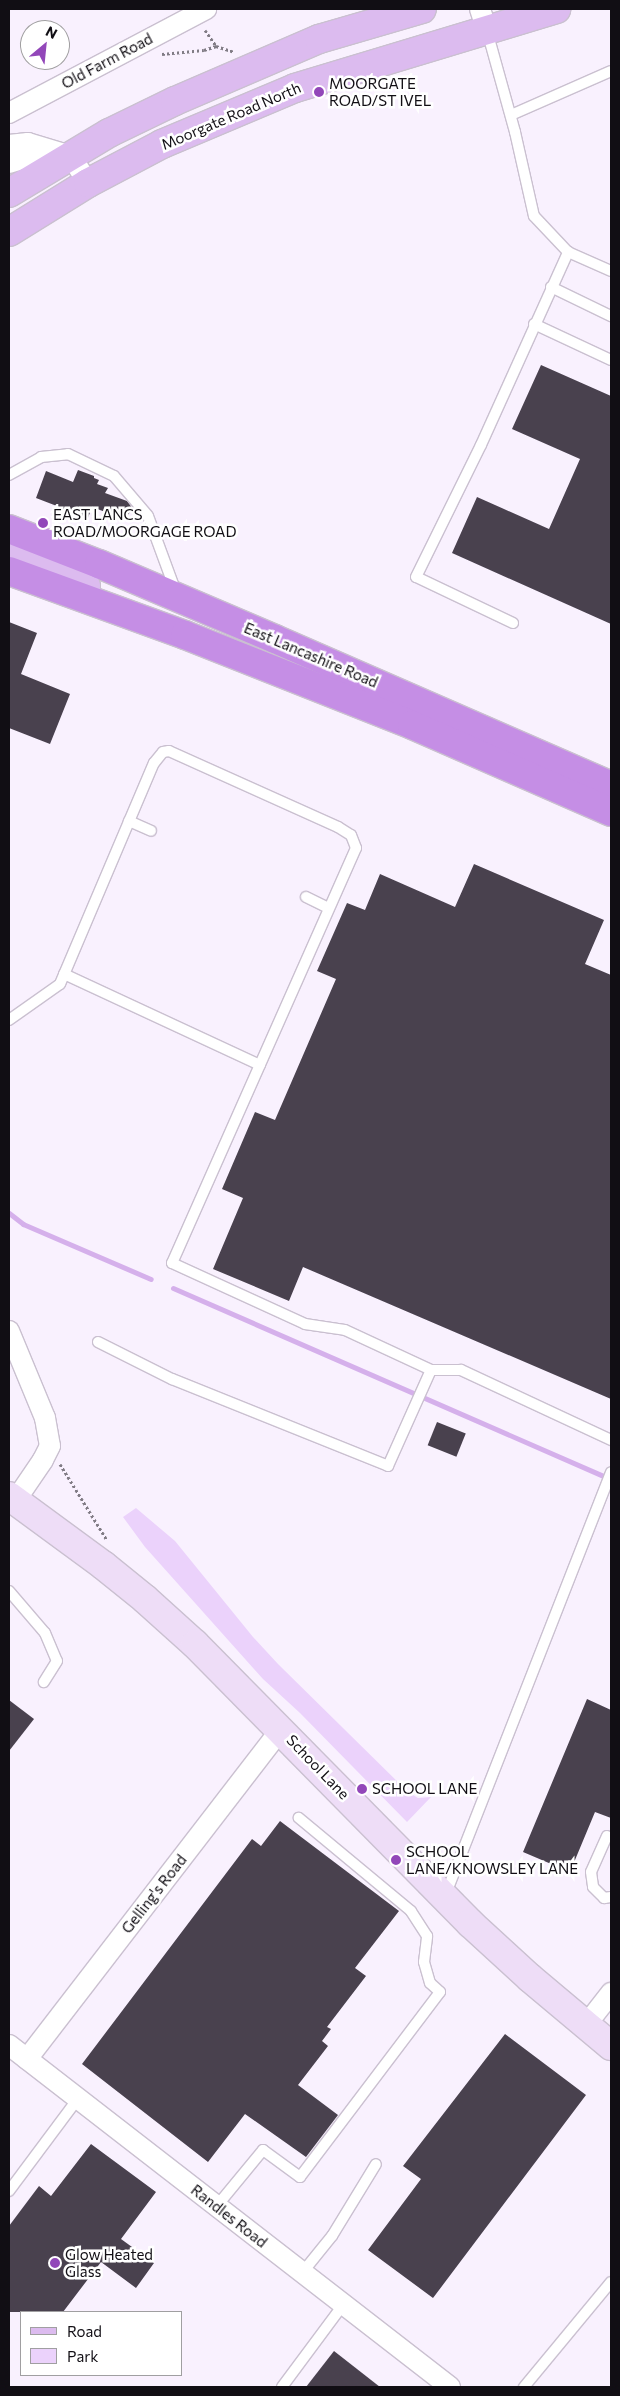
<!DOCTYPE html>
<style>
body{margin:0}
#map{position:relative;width:620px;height:2396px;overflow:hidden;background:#f9f1fe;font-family:Commissioner,sans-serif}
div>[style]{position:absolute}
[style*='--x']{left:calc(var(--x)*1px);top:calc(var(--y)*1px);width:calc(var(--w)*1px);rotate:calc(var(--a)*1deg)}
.green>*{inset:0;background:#ebd2fb}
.stream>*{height:5px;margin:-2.5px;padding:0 2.5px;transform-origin:2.5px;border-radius:2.5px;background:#d5b0eb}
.building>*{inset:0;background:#49414e;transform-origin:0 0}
.path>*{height:3px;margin-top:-1.5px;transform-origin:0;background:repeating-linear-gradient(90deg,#817c85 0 2.5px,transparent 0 5px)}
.roads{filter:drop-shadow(1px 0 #cac0d0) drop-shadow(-1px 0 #cac0d0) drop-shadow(0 1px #cac0d0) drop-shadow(0 -1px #cac0d0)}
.lane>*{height:10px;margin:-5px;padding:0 5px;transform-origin:5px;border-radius:5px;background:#fff}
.street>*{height:20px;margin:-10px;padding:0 10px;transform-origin:10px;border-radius:10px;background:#fff}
.secondary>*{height:28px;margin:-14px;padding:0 14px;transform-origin:14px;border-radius:14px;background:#eeddf7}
.primary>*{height:28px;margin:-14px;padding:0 14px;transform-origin:14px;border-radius:14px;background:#dcbbef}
.highway>*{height:28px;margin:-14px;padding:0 14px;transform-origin:14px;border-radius:14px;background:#c58ee5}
.dots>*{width:14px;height:14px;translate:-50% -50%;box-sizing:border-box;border:2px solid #fff;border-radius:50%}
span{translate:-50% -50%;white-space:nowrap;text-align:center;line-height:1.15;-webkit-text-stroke:5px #fff;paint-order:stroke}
.street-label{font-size:15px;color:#110e14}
.poi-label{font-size:15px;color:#110e14}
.left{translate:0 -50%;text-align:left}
.frame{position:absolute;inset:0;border:10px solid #110e14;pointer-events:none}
.legend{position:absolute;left:20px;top:2311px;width:162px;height:65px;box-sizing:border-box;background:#fff;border:1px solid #a09fa1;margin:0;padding:6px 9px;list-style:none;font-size:15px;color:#110e14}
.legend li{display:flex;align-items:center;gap:10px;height:25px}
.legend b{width:25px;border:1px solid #a09fa1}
.north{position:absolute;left:20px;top:20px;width:50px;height:50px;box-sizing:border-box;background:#fff;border:1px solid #a09fa1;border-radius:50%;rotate:28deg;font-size:14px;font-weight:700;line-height:20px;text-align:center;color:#110e14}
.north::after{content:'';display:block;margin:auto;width:18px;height:22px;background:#9247b9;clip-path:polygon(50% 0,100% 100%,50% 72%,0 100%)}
</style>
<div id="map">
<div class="green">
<i style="clip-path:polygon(136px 1508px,175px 1541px,253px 1637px,278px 1664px,408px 1792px,418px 1798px,431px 1797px,407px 1822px,300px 1713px,263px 1679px,145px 1547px,123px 1517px)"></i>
</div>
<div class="stream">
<i style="--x:9;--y:1213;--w:18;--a:38"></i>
<i style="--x:23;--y:1224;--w:139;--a:23.3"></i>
<i style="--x:173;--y:1288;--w:475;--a:23.6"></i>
</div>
<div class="building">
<i style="clip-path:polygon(541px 365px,611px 396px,611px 624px,452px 553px,477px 497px,549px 529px,580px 459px,512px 429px)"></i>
<i style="clip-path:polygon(78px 470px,94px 476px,94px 478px,99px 480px,97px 484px,108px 488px,105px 493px,127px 501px,133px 509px,124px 519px,92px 507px,88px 518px,36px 498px,46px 471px,73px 482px)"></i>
<i style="clip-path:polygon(9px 622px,37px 633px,21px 674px,70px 694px,50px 744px,9px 728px)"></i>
<i style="clip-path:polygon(474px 864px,604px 920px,585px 964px,611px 975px,611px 1399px,303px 1267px,289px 1301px,213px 1269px,243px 1198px,222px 1189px,255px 1112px,275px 1120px,336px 979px,317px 971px,347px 903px,365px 910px,380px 874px,455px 907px)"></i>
<i style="left:437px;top:1422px;width:31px;height:25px;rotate:22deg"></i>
<i style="clip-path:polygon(587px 1699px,611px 1710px,611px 1818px,595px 1812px,570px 1872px,523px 1852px)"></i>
<i style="clip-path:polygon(9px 1700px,34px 1719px,9px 1751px)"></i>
<i style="clip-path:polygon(280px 1821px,399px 1911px,355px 1968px,366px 1976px,327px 2027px,331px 2029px,322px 2041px,328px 2046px,298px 2085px,338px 2115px,306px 2157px,245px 2114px,208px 2162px,82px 2064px,252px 1839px,261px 1846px)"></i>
<i style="clip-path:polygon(505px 2034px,586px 2095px,433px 2298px,368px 2250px,421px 2179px,403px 2166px)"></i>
<i style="clip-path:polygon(91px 2144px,156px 2192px,121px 2239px,154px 2263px,136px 2288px,101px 2262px,63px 2312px,9px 2312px,9px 2226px,39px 2186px,51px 2196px)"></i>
<i style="clip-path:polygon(334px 2351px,380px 2387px,306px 2387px)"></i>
</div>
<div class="path">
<i style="--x:205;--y:30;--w:19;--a:55"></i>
<i style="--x:216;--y:46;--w:19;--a:18"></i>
<i style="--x:162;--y:54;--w:42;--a:-5.4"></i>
<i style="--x:204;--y:50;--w:13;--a:-18"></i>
<i style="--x:60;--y:1464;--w:89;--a:58.3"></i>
</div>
<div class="roads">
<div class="lane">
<i style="--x:487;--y:31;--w:105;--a:74.5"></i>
<i style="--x:515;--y:132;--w:86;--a:77.3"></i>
<i style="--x:534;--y:216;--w:50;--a:46.6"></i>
<i style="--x:568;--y:252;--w:47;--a:23.8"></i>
<i style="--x:511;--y:115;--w:109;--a:-23.7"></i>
<i style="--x:551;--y:287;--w:67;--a:25.8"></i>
<i style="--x:534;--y:324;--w:85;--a:25.1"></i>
<i style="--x:9;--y:475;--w:37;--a:-29"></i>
<i style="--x:41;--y:457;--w:27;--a:-6"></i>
<i style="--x:68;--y:454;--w:51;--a:25.6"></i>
<i style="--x:114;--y:476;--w:52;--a:49.6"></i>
<i style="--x:148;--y:516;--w:81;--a:69.8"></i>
<i style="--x:513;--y:623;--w:107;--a:-154.6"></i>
<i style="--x:416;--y:577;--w:147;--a:-63.8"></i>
<i style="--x:481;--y:445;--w:212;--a:-65.7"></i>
<i style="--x:129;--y:821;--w:24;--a:24"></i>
<i style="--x:306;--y:897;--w:25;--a:26"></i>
<i style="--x:64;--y:974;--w:216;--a:24.9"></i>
<i style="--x:9;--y:1020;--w:62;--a:-35.2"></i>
<i style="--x:60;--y:984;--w:240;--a:-67"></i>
<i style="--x:154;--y:763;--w:14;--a:-51"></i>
<i style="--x:163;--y:752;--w:6;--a:-9"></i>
<i style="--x:169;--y:751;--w:185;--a:24.2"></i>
<i style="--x:338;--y:827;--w:15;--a:32"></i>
<i style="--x:351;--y:835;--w:14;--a:69"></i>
<i style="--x:356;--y:848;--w:454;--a:113.9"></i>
<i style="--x:172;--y:1263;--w:146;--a:24.6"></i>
<i style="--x:305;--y:1324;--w:40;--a:8.5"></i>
<i style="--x:345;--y:1330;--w:95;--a:24.9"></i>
<i style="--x:431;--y:1370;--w:30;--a:0"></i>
<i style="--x:461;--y:1370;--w:166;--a:25"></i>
<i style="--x:98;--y:1342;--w:83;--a:26.6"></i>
<i style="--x:172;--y:1379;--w:233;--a:21.9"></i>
<i style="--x:388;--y:1466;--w:105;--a:-65.9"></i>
<i style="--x:9;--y:1591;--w:55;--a:49.4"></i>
<i style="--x:45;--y:1633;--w:30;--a:67"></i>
<i style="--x:57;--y:1661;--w:25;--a:122"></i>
<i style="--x:607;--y:1836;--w:39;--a:114"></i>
<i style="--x:591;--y:1872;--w:15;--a:82"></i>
<i style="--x:593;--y:1887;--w:16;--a:45"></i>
<i style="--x:604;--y:1898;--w:7;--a:-8"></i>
<i style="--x:445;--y:1896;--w:455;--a:-68.6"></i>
<i style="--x:9;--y:2191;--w:117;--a:-53.3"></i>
<i style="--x:216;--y:2207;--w:74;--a:-50.5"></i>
<i style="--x:263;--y:2150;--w:46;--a:36.1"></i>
<i style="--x:300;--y:2177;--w:232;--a:-52.9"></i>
<i style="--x:440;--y:1992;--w:13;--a:-138"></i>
<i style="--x:430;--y:1983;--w:22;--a:-106"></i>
<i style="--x:424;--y:1962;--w:26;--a:-83"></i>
<i style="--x:427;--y:1936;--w:30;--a:-123"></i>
<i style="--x:411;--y:1911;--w:146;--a:-140.3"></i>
<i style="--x:302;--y:2273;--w:48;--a:-51"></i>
<i style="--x:332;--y:2236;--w:84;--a:-58.6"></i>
<i style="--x:282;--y:2387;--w:102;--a:-53.4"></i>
<i style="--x:524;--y:2387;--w:136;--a:-50.4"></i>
</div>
<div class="street">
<i style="--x:480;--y:9;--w:22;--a:72"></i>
<i style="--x:9;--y:113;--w:223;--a:-27.8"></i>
<i style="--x:9;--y:145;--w:19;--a:-6"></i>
<i style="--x:28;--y:143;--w:45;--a:16.8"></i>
<i style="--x:71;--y:156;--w:32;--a:58"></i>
<i style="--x:9;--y:163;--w:41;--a:-17.1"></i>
<i style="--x:9;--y:1331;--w:94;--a:67.5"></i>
<i style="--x:45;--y:1418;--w:28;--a:80"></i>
<i style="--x:50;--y:1446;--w:16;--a:117"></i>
<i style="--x:43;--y:1460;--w:50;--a:124.3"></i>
<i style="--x:586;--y:2025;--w:41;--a:-52"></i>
<i style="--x:9;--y:2045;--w:558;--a:37.79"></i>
<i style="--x:27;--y:2059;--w:416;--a:-52.4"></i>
</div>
<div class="secondary">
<i style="--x:9;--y:1496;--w:117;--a:36.3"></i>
<i style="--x:103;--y:1565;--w:54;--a:39"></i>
<i style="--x:145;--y:1599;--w:67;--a:42"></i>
<i style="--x:195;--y:1644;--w:392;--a:45.4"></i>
<i style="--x:470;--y:1923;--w:81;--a:42.5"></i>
<i style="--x:530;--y:1978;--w:106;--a:40"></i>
</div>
<div class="primary">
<i style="--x:9;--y:193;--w:117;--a:-31"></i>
<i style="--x:109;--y:133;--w:73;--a:-25.9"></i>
<i style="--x:175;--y:101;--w:157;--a:-23.3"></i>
<i style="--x:319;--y:39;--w:107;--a:-16.2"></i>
<i style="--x:9;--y:232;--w:93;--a:-31.8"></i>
<i style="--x:88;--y:183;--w:84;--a:-27.8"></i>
<i style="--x:162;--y:144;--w:144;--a:-22.8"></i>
<i style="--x:295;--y:88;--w:273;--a:-16.8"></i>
<i style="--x:9;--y:555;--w:83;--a:21.9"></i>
</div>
<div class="highway">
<i style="--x:9;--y:529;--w:97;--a:21.3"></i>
<i style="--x:99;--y:564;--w:191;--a:23.1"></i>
<i style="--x:275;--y:639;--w:367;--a:23.6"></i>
<i style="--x:9;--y:571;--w:187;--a:20"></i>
<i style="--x:185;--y:635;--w:244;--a:21.6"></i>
<i style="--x:412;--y:725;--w:217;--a:23.6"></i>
</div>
</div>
<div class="dots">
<i style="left:319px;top:92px;background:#9247b9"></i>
<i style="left:43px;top:523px;background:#9247b9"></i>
<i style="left:362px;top:1789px;background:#9247b9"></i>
<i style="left:396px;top:1860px;background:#9247b9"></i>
<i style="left:55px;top:2263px;background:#9247b9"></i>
</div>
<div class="street-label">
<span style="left:107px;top:61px;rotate:-28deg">Old Farm Road</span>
<span style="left:231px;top:116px;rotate:-23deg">Moorgate Road North</span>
<span style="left:311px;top:655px;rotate:23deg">East Lancashire Road</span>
<span style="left:318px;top:1767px;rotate:46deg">School Lane</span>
<span style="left:154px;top:1894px;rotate:-52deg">Gelling's Road</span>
<span style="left:229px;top:2216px;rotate:38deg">Randles Road</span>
</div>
<div class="poi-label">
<span class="left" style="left:329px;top:92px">MOORGATE<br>ROAD/ST IVEL</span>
<span class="left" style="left:53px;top:523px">EAST LANCS<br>ROAD/MOORGAGE ROAD</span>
<span class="left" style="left:372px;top:1789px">SCHOOL LANE</span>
<span class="left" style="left:406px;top:1860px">SCHOOL<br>LANE/KNOWSLEY LANE</span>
<span class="left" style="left:65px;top:2263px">Glow Heated<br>Glass</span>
</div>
<div class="frame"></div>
<ul class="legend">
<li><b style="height:6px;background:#dcbbef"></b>Road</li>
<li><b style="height:14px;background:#ebd2fb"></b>Park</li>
</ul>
<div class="north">N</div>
</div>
